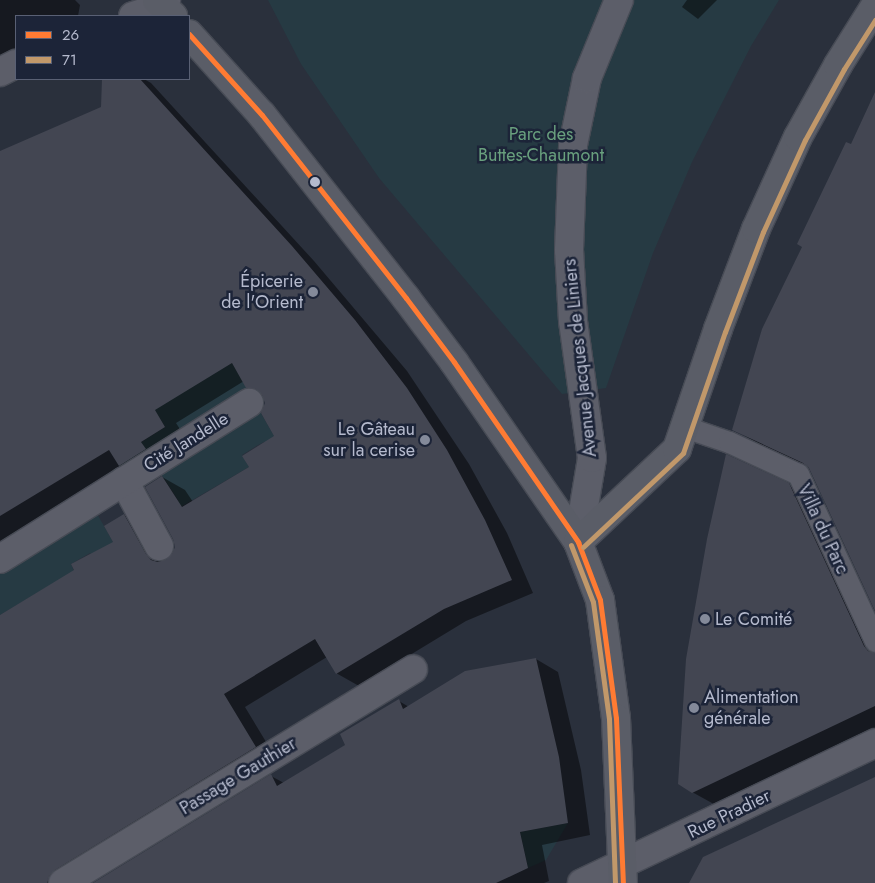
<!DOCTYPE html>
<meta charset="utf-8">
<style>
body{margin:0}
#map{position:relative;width:875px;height:883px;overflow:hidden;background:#2a303c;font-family:Jost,sans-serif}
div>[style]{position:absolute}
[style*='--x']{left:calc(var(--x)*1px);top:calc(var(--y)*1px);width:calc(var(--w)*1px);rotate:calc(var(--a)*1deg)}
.green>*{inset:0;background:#263a43}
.shadow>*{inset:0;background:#0007}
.building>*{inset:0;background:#434652}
.roads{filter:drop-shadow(1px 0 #474b55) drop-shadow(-1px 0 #474b55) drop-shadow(0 1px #474b55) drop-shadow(0 -1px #474b55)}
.lane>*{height:21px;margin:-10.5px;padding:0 10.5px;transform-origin:10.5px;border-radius:10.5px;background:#5c5e69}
.street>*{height:28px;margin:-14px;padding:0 14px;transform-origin:14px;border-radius:14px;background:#5c5e69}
.secondary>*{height:28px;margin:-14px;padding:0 14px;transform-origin:14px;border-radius:14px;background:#5a5d67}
.bus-1>*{height:5px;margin:-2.5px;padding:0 2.5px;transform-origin:2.5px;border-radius:2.5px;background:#ff7b33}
.bus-2>*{height:5px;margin:-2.5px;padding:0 2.5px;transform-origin:2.5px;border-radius:2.5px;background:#c1986a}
.dots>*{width:14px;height:14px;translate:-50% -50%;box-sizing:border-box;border:2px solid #1c2438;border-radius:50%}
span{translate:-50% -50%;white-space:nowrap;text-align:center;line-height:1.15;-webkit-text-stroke:5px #1c2438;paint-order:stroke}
.park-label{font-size:18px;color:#69a07e}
.poi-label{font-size:18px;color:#b5bacd}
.right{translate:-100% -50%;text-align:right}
.left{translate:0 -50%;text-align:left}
.street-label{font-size:18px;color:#b5bacd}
.legend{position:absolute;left:15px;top:15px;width:175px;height:65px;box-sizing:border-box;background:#1c2438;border:1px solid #596074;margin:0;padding:6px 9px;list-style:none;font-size:15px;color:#b5bacd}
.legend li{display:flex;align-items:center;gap:10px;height:25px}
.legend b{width:25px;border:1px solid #596074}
</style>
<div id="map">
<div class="green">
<i style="clip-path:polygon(268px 0,779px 0,751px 46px,692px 162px,653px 253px,606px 388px,562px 394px,379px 178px,301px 64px)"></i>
<i style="clip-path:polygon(232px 363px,248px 390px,121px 469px,115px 459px,165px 427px,154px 409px)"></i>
<i style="clip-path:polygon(258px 408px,281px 448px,271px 453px,264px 442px,258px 445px,242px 455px,249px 467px,177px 509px,178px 500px,159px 471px)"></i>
<i style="clip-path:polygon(96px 512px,116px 547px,95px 558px,90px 553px,71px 564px,74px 571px,0 615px,0 570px)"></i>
<i style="clip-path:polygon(568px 823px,546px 860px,528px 868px,520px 832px)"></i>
</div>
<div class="shadow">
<i style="clip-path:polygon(0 0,75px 0,80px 5px,78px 16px,16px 16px,16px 53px,0 60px)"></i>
<i style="clip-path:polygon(687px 0,717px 0,698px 19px,682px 7px)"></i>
<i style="clip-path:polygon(103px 79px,144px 79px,151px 83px,314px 261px,407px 371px,469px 464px,507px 533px,533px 593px,466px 621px,359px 686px,336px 673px,327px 657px,245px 707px,277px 760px,76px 883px,0 883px,0 616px,76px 571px,114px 542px,124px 515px,146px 528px,164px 561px,174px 554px,176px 547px,162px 477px,185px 490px,193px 502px,251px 468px,276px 436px,264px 397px,247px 387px,244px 381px,176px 423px,187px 440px,0 543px,0 153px,102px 108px)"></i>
<i style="clip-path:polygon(875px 95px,875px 608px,810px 468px,761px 445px,733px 429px,851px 146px)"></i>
<i style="clip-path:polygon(788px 485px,816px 501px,875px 628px,875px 735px,721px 808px,692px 792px)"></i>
<i style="clip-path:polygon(536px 659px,558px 672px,581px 770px,590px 835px,542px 845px,549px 881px,544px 883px,95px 883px,271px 776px,284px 783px,346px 745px,399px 701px,409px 707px)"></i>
</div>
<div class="building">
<i style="clip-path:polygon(102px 79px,140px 79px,292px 246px,355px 320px,407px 388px,447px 450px,485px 520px,512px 580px,444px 609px,336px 674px,315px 639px,224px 694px,256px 747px,55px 870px,50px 875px,47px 883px,0 883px,0 615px,74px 570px,71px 564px,113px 542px,104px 526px,124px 514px,146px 554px,151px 560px,158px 562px,167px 559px,172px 554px,175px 547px,173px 539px,145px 487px,162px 476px,182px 507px,249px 467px,242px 456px,274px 436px,261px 413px,265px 403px,262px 395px,256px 389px,246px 388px,232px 363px,155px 410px,165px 427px,141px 442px,146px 449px,119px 466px,109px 450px,0 516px,0 151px,101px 107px)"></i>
<i style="clip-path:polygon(875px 92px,875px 611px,809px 468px,803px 463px,732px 430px,762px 329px,802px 247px,797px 244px,846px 142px,851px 144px)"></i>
<i style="clip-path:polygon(726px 454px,789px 483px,864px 646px,868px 651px,875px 653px,875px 706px,692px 793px,678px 784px,686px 659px,707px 539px)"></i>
<i style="clip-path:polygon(536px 658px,559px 757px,568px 823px,520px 832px,528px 868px,496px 883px,93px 883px,271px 774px,277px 786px,345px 745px,340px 734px,399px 699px,403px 709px,465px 671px)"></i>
<i style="clip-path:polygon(875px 777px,875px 883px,689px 883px,703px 857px)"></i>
</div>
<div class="roads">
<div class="lane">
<i style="--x:685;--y:427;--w:46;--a:18.8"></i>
<i style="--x:729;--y:442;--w:76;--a:24.9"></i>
<i style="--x:798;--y:474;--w:184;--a:65.2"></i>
</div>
<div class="street">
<i style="--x:133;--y:16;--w:32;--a:-18"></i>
<i style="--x:163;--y:6;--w:7;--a:-63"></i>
<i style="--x:0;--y:72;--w:18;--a:-27"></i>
<i style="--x:124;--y:481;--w:74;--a:61.7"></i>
<i style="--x:578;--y:542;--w:85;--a:-80.5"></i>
<i style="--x:592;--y:458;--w:138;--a:-97.9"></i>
<i style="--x:573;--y:321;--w:71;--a:-93.2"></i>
<i style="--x:569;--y:250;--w:105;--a:-87.8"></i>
<i style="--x:573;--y:145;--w:68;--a:-78.2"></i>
<i style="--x:587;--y:78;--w:84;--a:-67.7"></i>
<i style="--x:0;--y:559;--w:294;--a:-32.1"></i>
<i style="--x:63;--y:883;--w:410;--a:-31.4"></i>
<i style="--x:582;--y:883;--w:325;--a:-25.5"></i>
</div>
<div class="secondary">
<i style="--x:157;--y:0;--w:23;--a:45"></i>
<i style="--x:189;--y:34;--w:109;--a:48"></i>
<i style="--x:262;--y:115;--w:233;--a:51.8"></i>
<i style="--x:406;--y:298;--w:80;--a:53.1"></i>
<i style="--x:454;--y:362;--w:219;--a:55.4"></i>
<i style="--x:578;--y:542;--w:62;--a:69.2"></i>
<i style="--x:600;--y:600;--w:119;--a:82.3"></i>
<i style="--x:616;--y:718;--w:165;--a:87.6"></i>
<i style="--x:578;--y:542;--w:136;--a:-43.2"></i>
<i style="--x:677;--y:449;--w:127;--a:-71.1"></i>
<i style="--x:718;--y:329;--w:107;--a:-69.2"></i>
<i style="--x:756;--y:229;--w:101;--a:-65.5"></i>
<i style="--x:798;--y:137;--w:82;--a:-60.9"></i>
<i style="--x:838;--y:65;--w:70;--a:-57.9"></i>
</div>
</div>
<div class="bus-1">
<i style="--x:189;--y:34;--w:109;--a:48"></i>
<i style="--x:262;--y:115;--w:233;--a:51.8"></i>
<i style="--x:406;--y:298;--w:80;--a:53.1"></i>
<i style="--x:454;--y:362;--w:219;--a:55.4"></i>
<i style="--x:578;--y:542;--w:62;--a:69.2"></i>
<i style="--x:600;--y:600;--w:119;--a:82.3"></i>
<i style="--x:616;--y:718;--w:165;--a:87.6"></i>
</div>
<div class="bus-2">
<i style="--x:571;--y:545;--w:61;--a:68.9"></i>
<i style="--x:593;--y:602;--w:118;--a:82.2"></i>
<i style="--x:609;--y:719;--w:164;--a:87.9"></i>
<i style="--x:583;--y:547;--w:137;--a:-43.2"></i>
<i style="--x:683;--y:453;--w:128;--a:-70.9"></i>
<i style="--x:725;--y:332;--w:107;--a:-69.2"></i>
<i style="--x:763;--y:232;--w:101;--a:-65.5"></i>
<i style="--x:805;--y:140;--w:81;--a:-61.2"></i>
<i style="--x:844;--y:69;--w:58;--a:-57.7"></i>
</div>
<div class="dots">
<i style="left:315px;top:182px;background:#b5bacd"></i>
<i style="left:313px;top:292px;background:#848a9a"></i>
<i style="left:425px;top:440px;background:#848a9a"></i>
<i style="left:705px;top:619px;background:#848a9a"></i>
<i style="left:694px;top:708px;background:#848a9a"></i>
</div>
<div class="park-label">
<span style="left:541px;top:145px">Parc des<br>Buttes-Chaumont</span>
</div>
<div class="poi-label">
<span class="right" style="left:303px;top:292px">Épicerie<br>de l'Orient</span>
<span class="right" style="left:415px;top:440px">Le Gâteau<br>sur la cerise</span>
<span class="left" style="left:715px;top:619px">Le Comité</span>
<span class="left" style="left:704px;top:708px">Alimentation<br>générale</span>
</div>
<div class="street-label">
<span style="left:580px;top:358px;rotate:-96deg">Avenue Jacques de Liniers</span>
<span style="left:186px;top:442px;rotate:-32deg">Cité Jandelle</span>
<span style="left:823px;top:529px;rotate:65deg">Villa du Parc</span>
<span style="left:238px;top:776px;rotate:-31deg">Passage Gauthier</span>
<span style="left:729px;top:814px;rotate:-26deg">Rue Pradier</span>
</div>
<ul class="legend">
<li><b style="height:6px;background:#ff7b33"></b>26</li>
<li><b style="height:6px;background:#c1986a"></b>71</li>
</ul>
</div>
